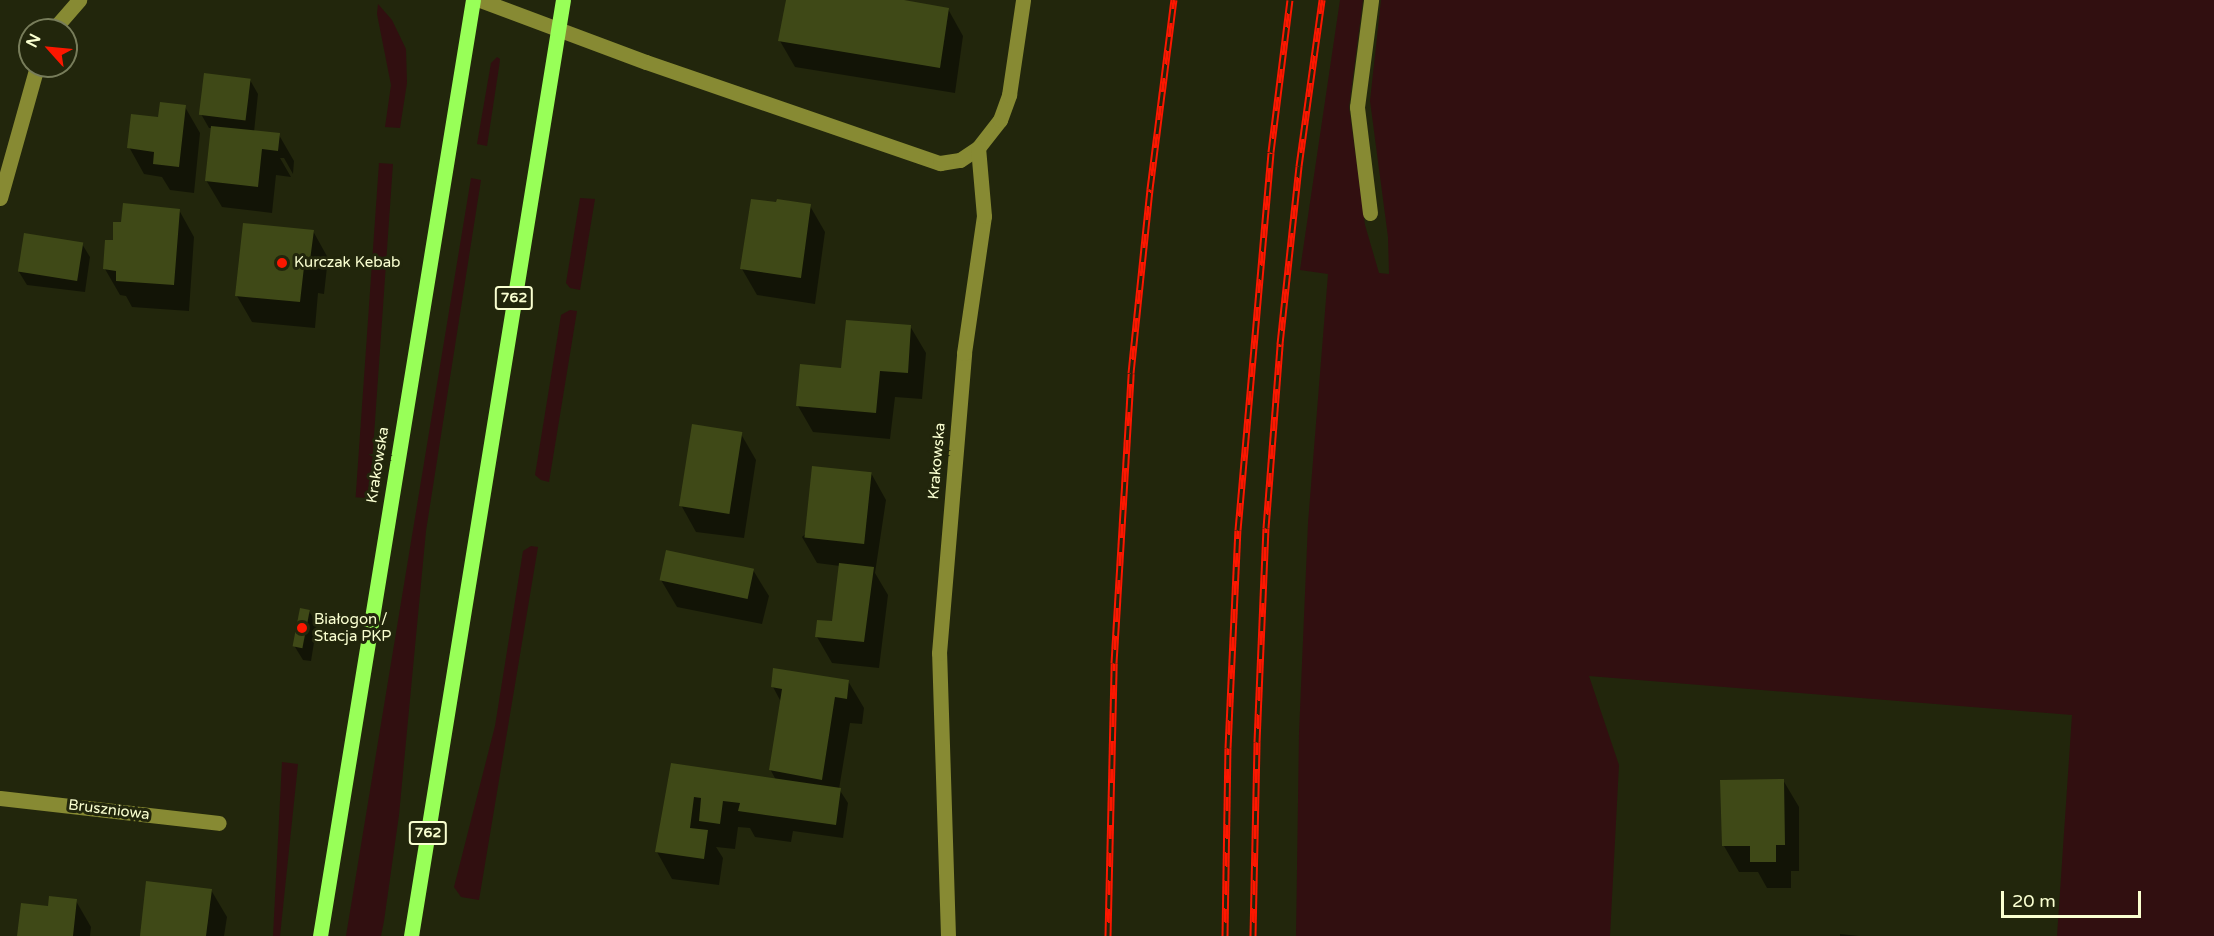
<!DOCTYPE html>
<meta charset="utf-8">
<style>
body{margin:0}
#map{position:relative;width:2214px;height:936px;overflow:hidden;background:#22260c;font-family:"Varela Round",sans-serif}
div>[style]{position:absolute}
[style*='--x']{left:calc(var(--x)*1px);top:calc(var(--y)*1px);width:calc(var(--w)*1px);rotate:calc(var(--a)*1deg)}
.green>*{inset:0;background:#310f10;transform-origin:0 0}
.shadow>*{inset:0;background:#0007}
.building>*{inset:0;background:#3f4917;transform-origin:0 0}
.minor>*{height:15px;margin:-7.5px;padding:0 7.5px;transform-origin:7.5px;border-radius:7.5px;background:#878a33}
.major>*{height:15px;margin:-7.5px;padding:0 7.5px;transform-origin:7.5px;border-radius:7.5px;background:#98ff58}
.rail>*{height:7px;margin-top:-3.5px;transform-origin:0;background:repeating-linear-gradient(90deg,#22260c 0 14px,#fc1700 0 28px);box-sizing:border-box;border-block:2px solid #fc1700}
.dots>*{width:16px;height:16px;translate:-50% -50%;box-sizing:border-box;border:3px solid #22260c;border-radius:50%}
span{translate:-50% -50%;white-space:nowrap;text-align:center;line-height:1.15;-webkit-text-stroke:6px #22260c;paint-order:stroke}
.shield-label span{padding:2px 4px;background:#22260c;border:2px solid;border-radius:4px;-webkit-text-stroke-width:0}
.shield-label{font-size:14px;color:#faffd1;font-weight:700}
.poi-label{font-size:15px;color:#faffd1}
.left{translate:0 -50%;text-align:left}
.street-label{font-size:15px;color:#faffd1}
.north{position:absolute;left:18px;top:18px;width:60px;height:60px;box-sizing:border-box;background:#22260c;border:2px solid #787d5b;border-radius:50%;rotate:297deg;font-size:16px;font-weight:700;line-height:24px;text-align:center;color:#faffd1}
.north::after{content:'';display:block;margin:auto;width:21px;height:27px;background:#fc1700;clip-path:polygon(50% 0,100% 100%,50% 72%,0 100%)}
.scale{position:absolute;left:2001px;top:891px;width:140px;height:27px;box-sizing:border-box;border:3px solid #faffd1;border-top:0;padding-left:8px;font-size:18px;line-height:21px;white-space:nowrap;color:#faffd1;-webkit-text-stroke:4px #22260c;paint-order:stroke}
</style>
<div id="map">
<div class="green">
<i style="clip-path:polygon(1340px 0,1363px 0,1349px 107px,1365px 225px,1379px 273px,1389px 274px,1388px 237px,1370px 101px,1381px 0,2214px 0,2214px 936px,2057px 936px,2072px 715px,1589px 676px,1619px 765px,1610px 936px,1296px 936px,1299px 733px,1308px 523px,1328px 274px,1300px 270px)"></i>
<i style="clip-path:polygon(378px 4px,392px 20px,406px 49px,407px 83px,400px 128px,385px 127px,391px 85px,377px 14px)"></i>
<i style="clip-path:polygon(497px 57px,500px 59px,499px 67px,487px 146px,477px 144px,491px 63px)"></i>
<i style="left:379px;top:163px;width:14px;height:335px;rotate:4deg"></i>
<i style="clip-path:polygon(471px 178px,481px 180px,426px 531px,399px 815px,384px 921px,381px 936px,346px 936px)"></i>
<i style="clip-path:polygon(580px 198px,595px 199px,580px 290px,570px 288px,566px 283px)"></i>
<i style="clip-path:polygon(570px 310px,577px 311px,549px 482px,541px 480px,535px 475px,561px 315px)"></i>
<i style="clip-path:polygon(531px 546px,538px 547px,479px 900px,461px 897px,454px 887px,495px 726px,523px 551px)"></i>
<i style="clip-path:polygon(282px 762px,298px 764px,280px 936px,273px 936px)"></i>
</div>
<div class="shadow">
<i style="clip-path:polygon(787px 0,894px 0,948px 9px,963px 36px,955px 93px,795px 67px,780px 41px)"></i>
<i style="clip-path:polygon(250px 80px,258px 94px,254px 132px,279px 135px,294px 161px,293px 174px,284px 158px,280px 158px,291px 177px,276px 175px,272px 213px,222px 207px,206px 180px,212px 128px,209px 128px,201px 114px)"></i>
<i style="clip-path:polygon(185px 107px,200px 133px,194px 193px,170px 190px,162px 177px,144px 174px,129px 147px,160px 119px)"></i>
<i style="clip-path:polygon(810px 206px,825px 232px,815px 304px,757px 295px,742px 269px)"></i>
<i style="clip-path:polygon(179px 210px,194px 237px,189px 311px,132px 307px,126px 296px,120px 295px,105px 269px,122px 224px)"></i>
<i style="clip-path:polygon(313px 231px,328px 258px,324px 294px,318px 293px,315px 328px,252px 322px,237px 296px)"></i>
<i style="clip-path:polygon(82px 244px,90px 257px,85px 292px,27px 285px,19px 272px)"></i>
<i style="clip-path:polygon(910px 326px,926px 353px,922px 399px,895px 397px,890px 439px,813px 432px,798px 406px,842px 369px)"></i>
<i style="clip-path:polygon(741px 434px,756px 460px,744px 538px,696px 532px,681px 505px)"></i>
<i style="clip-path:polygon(871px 473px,886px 500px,875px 573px,888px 595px,879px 668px,832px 663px,817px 637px,833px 622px,840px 566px,817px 563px,802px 537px)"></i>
<i style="clip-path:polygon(753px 570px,769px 596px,762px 624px,677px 607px,661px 580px)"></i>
<i style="clip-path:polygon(309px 611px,317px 624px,311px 661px,303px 660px,295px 647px)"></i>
<i style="clip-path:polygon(848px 681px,864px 708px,862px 724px,850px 723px,839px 789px,848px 803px,843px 838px,793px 831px,791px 842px,755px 837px,750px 828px,738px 827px,735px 849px,716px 847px,723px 858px,719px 885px,672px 879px,657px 852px,672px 764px,776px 780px,770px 769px,781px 702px,773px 687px)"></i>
<i style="clip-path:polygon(1783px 780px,1799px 807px,1799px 871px,1791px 871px,1791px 888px,1767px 888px,1758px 872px,1739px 872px,1724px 846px)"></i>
<i style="clip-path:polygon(211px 890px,227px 917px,224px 936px,141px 936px)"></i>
<i style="clip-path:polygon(76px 901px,91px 927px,90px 936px,18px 936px,50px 908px)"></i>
<i style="clip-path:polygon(1840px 934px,1859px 936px,1840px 936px)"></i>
</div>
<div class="building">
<i style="clip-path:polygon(786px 0,904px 0,949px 8px,940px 68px,778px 41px)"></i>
<i style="left:204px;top:73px;width:47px;height:42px;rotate:7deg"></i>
<i style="clip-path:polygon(160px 102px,186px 105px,179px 167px,153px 164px,154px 152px,127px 148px,131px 114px,158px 117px)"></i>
<i style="clip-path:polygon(211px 126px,280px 133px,278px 151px,262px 149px,258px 187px,205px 181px)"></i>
<i style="clip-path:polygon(751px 199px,776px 202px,777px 199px,811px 204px,801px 278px,740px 269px)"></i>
<i style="clip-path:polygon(123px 203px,180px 209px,174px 285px,116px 281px,116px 271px,103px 269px,105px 240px,113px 240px,113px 222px,121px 222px)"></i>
<i style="clip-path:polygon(243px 223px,314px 230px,309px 268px,304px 267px,300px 302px,235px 296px)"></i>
<i style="left:24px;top:233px;width:60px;height:39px;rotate:9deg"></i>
<i style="clip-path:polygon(846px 320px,911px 325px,908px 373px,880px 371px,876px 413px,796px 406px,800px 364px,841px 368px)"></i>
<i style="left:692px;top:424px;width:51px;height:83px;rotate:9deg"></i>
<i style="left:812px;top:466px;width:60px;height:72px;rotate:6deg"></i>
<i style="left:666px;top:550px;width:90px;height:31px;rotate:12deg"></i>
<i style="clip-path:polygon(839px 563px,874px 567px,864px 642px,815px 637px,817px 620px,832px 621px)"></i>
<i style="left:300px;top:608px;width:10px;height:39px;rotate:11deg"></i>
<i style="clip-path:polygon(773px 668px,849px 680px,847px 699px,835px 697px,822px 780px,769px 770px,782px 689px,771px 687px)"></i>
<i style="clip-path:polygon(671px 763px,841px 788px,836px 825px,738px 811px,740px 803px,723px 801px,720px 824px,699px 821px,701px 798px,694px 797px,690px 828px,708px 830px,704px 859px,655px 852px)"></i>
<i style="clip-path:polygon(1784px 779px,1785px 845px,1776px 845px,1776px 862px,1750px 862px,1750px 846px,1722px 846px,1720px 780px)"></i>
<i style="clip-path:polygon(146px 881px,212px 889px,206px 936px,140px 936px)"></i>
<i style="clip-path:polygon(49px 896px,77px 899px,73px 936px,17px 936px,21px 903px,48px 906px)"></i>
</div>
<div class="minor">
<i style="--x:480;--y:0;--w:177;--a:20.5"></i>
<i style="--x:646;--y:62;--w:311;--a:19"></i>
<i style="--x:940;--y:163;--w:20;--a:-9"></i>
<i style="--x:960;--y:160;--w:22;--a:-34"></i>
<i style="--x:978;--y:148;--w:36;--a:-52"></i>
<i style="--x:1000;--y:120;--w:27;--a:-70"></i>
<i style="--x:1009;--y:95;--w:96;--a:-81.6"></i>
<i style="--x:53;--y:30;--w:40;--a:-49"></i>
<i style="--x:0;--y:198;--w:137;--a:-74.3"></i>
<i style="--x:1370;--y:213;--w:107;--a:-97"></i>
<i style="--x:1357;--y:107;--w:108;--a:-82.5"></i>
<i style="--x:0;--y:798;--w:220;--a:6.5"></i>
<i style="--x:948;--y:936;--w:283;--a:-91.8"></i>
<i style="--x:939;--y:653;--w:301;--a:-85.2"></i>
<i style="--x:964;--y:353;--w:138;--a:-81.7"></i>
<i style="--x:984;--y:216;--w:68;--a:-95"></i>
</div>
<div class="major">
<i style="--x:320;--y:936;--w:948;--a:-80.72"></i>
<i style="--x:411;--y:936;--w:948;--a:-80.78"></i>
</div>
<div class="rail">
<i style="--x:1108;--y:936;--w:273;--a:-88.7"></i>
<i style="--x:1114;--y:663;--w:290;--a:-86.6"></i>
<i style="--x:1131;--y:373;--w:185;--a:-84.1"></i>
<i style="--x:1150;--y:189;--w:191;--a:-82.8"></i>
<i style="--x:1225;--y:936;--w:188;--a:-89.1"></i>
<i style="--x:1228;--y:748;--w:218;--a:-87.4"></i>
<i style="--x:1238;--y:530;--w:379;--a:-85"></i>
<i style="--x:1271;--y:152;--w:153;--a:-82.9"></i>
<i style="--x:1253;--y:936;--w:194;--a:-88.8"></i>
<i style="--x:1257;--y:742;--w:214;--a:-87.6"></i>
<i style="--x:1266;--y:528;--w:185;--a:-85.6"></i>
<i style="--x:1280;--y:344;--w:179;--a:-83.9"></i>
<i style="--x:1299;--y:166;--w:168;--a:-82.1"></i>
</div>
<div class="dots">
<i style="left:282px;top:263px;background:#fc1700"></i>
<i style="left:302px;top:628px;background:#fc1700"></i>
</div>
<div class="shield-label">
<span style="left:514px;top:298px">762</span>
<span style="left:428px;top:833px">762</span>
</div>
<div class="poi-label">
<span class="left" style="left:294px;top:263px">Kurczak Kebab</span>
<span class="left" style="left:314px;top:628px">Białogon /<br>Stacja PKP</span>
</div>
<div class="street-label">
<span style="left:937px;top:461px;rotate:-85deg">Krakowska</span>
<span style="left:378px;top:465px;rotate:-81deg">Krakowska</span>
<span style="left:109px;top:810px;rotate:7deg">Bruszniowa</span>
</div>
<div class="north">N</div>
<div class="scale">20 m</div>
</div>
